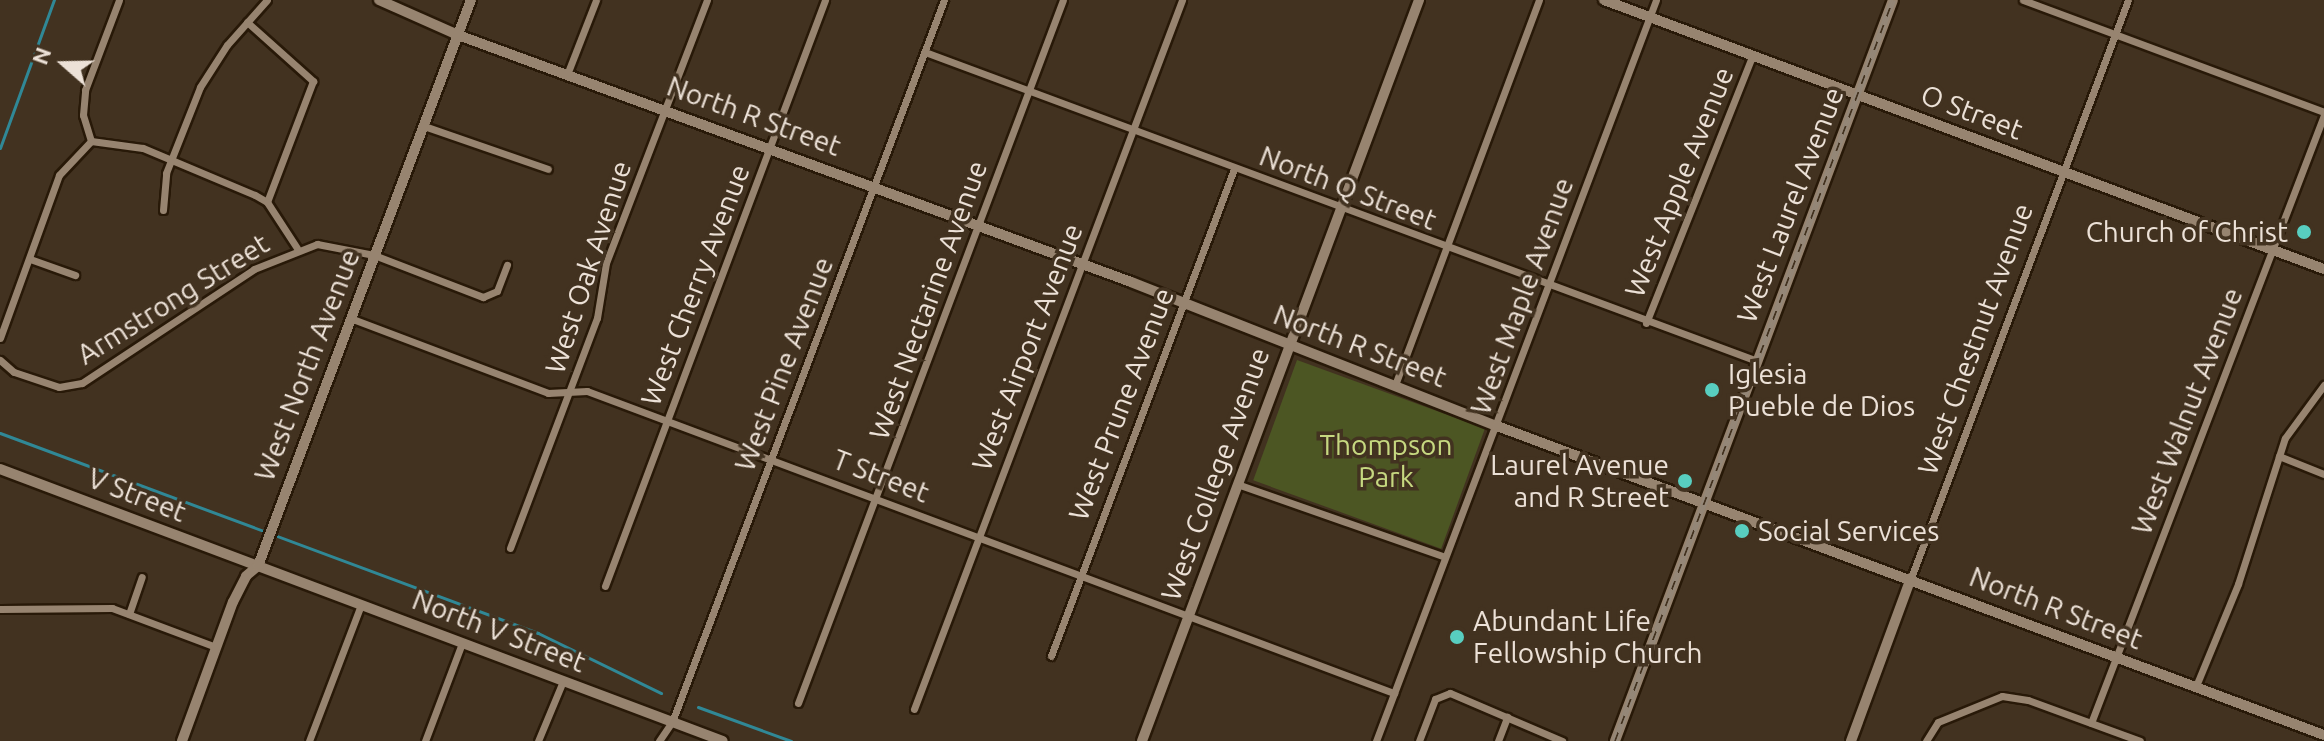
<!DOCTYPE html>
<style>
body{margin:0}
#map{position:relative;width:2324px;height:741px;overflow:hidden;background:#423220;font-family:Ubuntu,sans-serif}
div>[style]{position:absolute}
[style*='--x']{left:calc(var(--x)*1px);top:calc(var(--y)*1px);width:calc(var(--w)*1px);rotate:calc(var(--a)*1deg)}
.green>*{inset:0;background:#4c5623;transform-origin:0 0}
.stream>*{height:3px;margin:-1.5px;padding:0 1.5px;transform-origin:1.5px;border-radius:1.5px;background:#308896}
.roads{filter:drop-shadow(2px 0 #281908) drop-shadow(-2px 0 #281908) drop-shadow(0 2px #281908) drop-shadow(0 -2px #281908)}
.street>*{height:7px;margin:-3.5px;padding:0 3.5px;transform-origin:3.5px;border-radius:3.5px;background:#978470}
.secondary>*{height:10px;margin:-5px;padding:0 5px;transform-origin:5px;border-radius:5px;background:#978470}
.rail>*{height:6px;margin-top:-3px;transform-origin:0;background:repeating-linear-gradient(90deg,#423220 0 9px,#948778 0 18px);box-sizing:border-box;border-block:2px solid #948778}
.dots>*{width:22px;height:22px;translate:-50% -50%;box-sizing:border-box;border:4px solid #423220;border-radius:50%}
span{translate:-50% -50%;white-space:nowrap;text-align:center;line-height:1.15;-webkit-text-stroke:7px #423220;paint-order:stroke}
.street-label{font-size:28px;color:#ece1d7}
.poi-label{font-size:28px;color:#ece1d7}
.right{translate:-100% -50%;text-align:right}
.left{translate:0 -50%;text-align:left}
.park-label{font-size:28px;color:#c6d880}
.north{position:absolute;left:24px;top:24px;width:80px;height:80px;-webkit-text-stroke:6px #423220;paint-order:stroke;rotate:290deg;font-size:22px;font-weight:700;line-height:32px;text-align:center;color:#ece1d7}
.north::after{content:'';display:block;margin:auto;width:28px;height:36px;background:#ece1d7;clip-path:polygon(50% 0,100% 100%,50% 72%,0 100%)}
</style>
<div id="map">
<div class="green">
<i style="left:1297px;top:360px;width:200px;height:128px;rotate:20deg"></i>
</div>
<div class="stream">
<i style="--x:0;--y:148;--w:158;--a:-70"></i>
<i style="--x:0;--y:433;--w:574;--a:20.39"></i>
<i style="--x:538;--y:633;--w:137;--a:26"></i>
<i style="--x:698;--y:707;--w:99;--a:20.1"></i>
</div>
<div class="roads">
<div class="street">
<i style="--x:2023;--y:0;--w:321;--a:20.4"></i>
<i style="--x:247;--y:22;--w:89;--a:41.8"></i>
<i style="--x:313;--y:81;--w:129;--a:110.8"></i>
<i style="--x:925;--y:52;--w:888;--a:20.37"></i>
<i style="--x:568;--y:72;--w:77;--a:-68.7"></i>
<i style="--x:424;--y:126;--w:131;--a:19.1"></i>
<i style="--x:91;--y:141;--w:27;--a:-107"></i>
<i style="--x:83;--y:115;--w:25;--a:-85"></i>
<i style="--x:85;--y:90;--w:96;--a:-69.3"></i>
<i style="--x:163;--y:210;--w:37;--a:-85"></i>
<i style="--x:166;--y:173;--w:92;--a:-68.4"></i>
<i style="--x:200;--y:87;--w:50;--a:-57.3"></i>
<i style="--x:227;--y:45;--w:60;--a:-48.4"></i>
<i style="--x:30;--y:259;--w:48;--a:19.6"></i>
<i style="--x:350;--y:318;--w:212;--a:20.7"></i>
<i style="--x:548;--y:393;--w:39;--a:-3"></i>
<i style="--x:587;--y:391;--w:862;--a:20.52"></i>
<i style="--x:1646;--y:323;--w:286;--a:-68.3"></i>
<i style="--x:0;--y:338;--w:173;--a:-70.1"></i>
<i style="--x:59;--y:175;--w:47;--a:-46.7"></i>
<i style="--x:91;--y:141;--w:52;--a:7.7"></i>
<i style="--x:143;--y:148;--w:121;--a:22.8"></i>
<i style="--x:255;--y:195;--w:14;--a:30"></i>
<i style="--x:267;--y:202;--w:55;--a:56.9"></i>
<i style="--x:0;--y:360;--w:18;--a:41"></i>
<i style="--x:14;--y:372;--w:47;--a:18.4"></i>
<i style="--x:59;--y:387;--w:23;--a:-10"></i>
<i style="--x:82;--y:383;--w:206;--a:-33.5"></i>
<i style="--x:254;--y:269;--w:68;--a:-21.6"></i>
<i style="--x:317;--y:244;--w:58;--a:10.9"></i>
<i style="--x:374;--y:255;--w:117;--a:21.1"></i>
<i style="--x:483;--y:297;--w:15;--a:-23"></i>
<i style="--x:497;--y:291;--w:28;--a:-69"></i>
<i style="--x:1395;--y:385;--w:411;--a:-69.5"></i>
<i style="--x:2279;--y:456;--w:48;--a:21.8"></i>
<i style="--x:1237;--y:484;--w:220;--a:19.3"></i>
<i style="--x:510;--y:548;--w:246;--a:-69.3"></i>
<i style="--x:597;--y:318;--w:56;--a:-80.7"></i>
<i style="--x:606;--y:263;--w:282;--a:-69"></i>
<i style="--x:1911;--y:578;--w:617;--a:-69.42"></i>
<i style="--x:605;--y:586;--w:626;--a:-69.42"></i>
<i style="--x:0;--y:609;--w:112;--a:-0.5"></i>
<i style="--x:112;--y:608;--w:111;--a:20.6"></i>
<i style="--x:129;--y:614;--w:39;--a:-71"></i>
<i style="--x:1051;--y:656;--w:520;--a:-69.41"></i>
<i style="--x:2196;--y:686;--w:110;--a:-67.6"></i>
<i style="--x:2238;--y:584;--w:153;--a:-72.2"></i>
<i style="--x:2285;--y:438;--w:66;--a:-53.7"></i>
<i style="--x:798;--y:703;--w:751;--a:-69.35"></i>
<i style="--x:914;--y:709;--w:758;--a:-69.29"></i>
<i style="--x:2091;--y:723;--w:651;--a:-69.03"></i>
<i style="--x:309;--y:741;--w:146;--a:-69.1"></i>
<i style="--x:425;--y:741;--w:105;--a:-69.3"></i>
<i style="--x:538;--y:741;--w:65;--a:-67.4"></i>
<i style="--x:659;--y:741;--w:23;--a:-56"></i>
<i style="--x:672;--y:722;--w:772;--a:-69.36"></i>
<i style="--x:1376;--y:741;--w:792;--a:-69.3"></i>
<i style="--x:1419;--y:741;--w:45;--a:-69.1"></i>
<i style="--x:1435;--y:699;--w:16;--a:-22"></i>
<i style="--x:1450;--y:693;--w:122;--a:23.2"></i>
<i style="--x:1498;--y:741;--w:26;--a:-69"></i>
<i style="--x:1926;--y:741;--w:22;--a:-58"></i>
<i style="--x:1938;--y:722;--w:69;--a:-22.1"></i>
<i style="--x:2002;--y:696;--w:26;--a:9"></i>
<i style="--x:2028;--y:700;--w:119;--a:20.1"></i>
</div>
<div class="secondary">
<i style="--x:379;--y:0;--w:86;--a:23.9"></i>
<i style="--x:458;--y:35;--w:717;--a:20.15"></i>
<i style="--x:1131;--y:282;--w:393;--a:21.5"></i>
<i style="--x:1497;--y:426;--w:883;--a:20.49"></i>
<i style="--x:1604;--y:0;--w:769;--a:20.49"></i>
<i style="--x:0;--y:469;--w:772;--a:20.62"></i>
<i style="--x:182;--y:741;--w:148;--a:-69.9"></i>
<i style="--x:233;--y:602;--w:29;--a:-63"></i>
<i style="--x:246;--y:576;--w:16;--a:-40"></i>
<i style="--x:258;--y:566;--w:605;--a:-69.38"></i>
<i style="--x:1142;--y:741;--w:791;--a:-69.5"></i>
<i style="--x:1615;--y:741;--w:791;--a:-69.44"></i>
<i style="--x:1851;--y:741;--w:174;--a:-69.8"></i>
</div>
</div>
<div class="rail">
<i style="--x:1615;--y:741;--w:791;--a:-69.44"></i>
</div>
<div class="dots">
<i style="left:2304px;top:232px;background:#58cec0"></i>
<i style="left:1712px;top:390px;background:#58cec0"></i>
<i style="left:1685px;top:481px;background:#58cec0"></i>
<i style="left:1742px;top:531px;background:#58cec0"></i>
<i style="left:1457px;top:637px;background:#58cec0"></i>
</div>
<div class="street-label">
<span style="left:1972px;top:112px;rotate:21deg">O Street</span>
<span style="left:754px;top:116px;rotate:20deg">North R Street</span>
<span style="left:1679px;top:182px;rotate:-68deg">West Apple Avenue</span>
<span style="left:1348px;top:188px;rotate:21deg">North Q Street</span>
<span style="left:1790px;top:205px;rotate:-69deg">West Laurel Avenue</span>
<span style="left:588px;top:267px;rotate:-72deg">West Oak Avenue</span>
<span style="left:695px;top:285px;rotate:-69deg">West Cherry Avenue</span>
<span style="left:1522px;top:296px;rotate:-70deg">West Maple Avenue</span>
<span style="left:173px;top:299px;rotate:-32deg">Armstrong Street</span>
<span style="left:928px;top:300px;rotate:-70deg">West Nectarine Avenue</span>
<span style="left:1975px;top:339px;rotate:-70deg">West Chestnut Avenue</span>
<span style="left:1360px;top:346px;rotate:21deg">North R Street</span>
<span style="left:1027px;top:347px;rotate:-69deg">West Airport Avenue</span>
<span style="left:784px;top:364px;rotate:-69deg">West Pine Avenue</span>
<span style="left:307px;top:365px;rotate:-69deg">West North Avenue</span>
<span style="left:1121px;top:404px;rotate:-69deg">West Prune Avenue</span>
<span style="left:2187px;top:411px;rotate:-69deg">West Walnut Avenue</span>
<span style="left:1215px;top:474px;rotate:-70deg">West College Avenue</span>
<span style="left:881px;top:476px;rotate:21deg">T Street</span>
<span style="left:137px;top:495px;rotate:21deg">V Street</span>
<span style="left:2056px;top:608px;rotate:21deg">North R Street</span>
<span style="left:499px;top:631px;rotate:21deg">North V Street</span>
</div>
<div class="poi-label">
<span class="right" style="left:2288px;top:232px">Church of Christ</span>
<span class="left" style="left:1728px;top:390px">Iglesia<br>Pueble de Dios</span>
<span class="right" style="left:1669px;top:481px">Laurel Avenue<br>and R Street</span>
<span class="left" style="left:1758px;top:531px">Social Services</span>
<span class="left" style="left:1473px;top:637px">Abundant Life<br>Fellowship Church</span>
</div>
<div class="park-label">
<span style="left:1386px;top:461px">Thompson<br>Park</span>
</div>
<div class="north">N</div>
</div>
